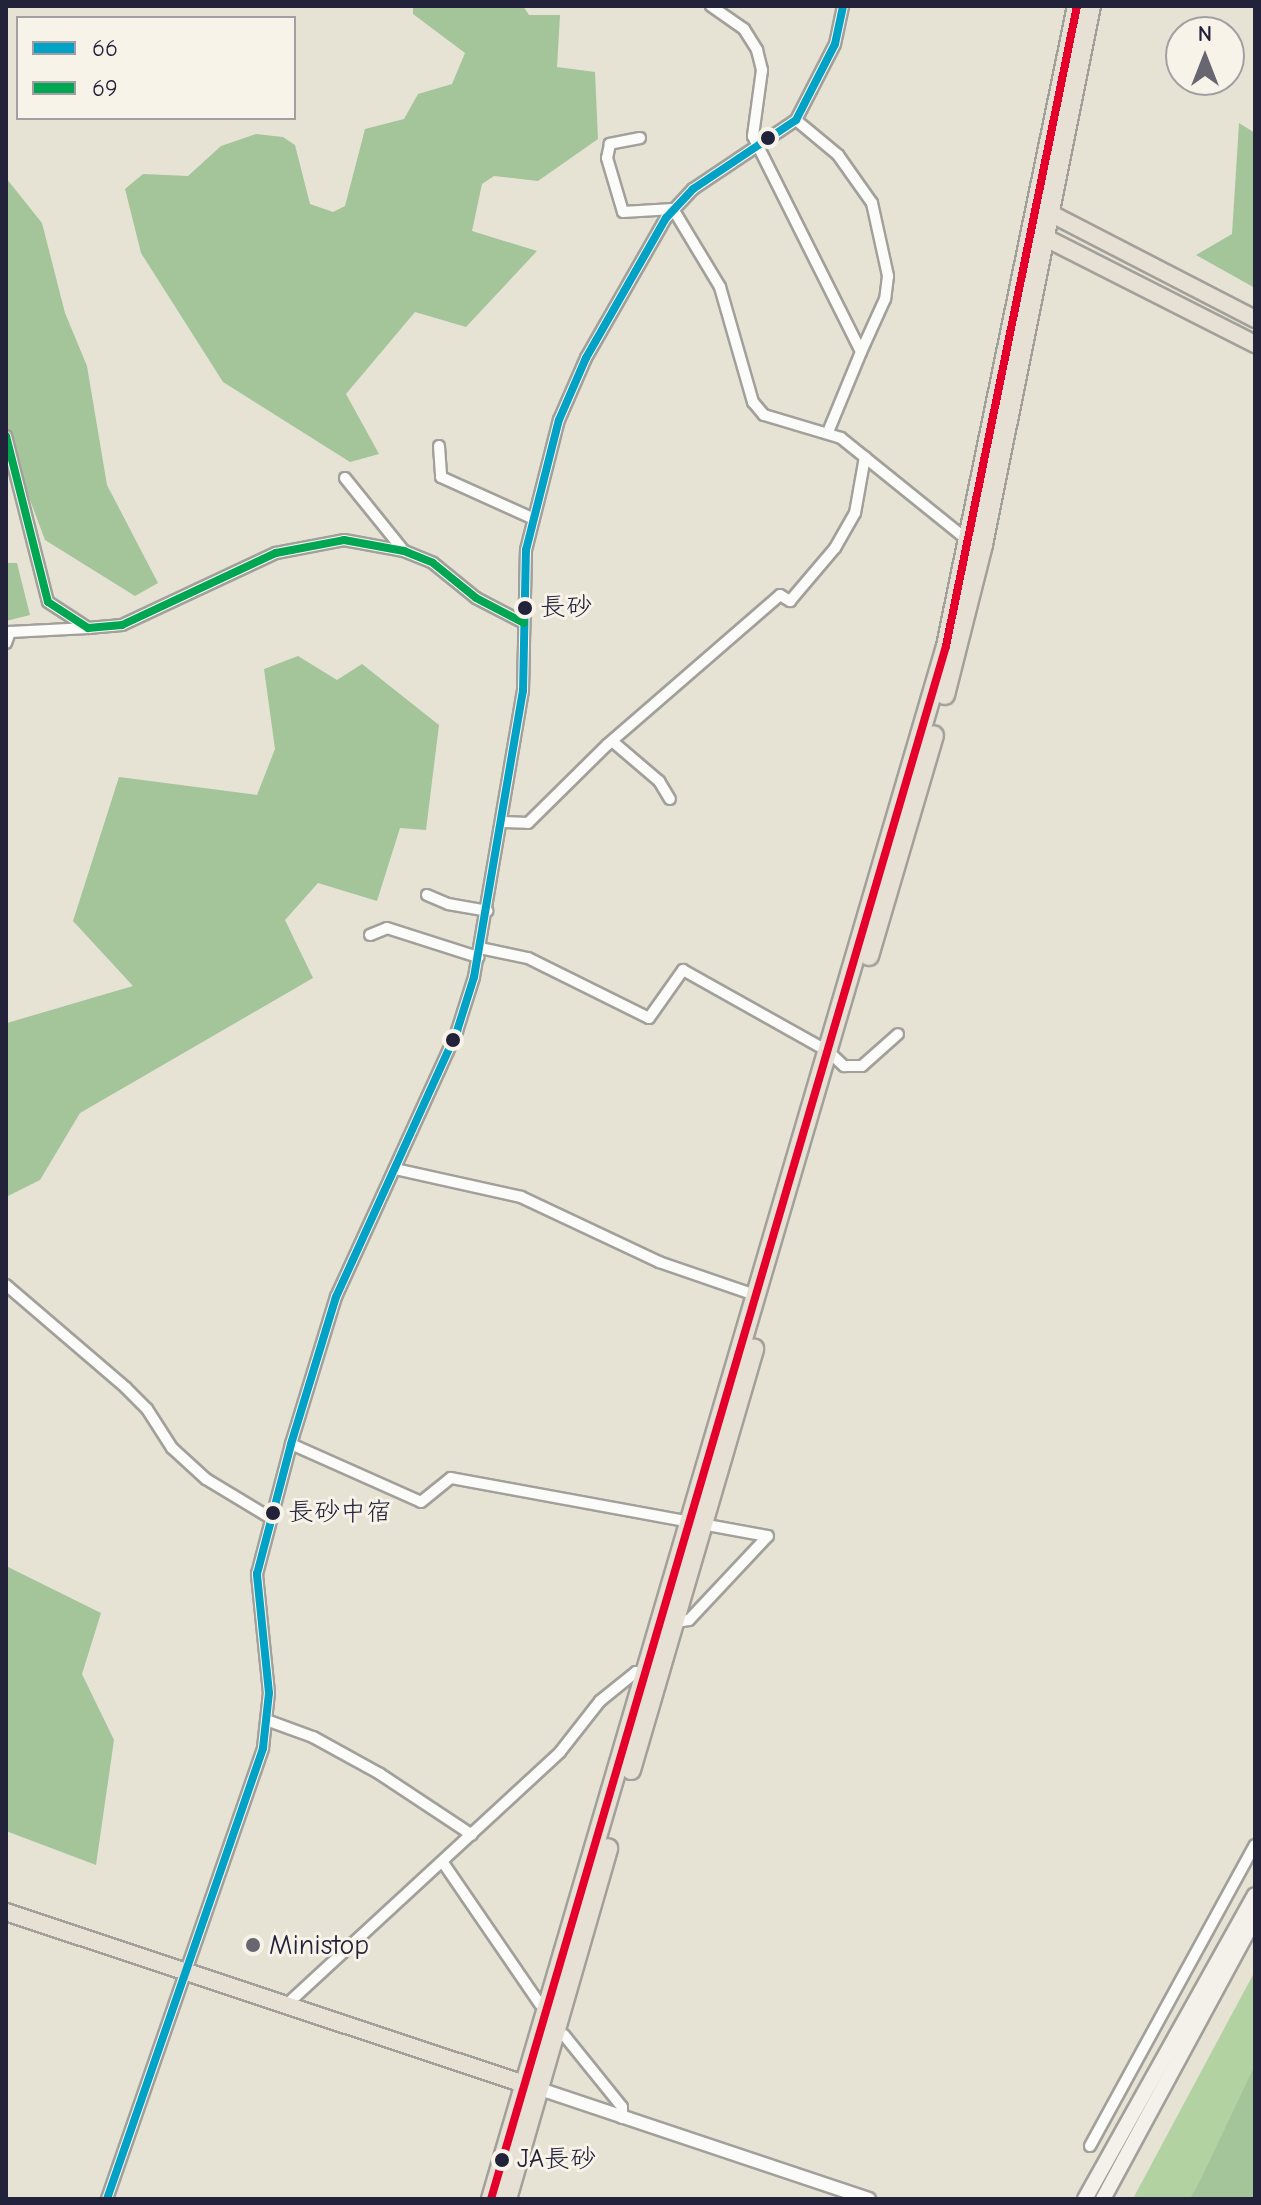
<!DOCTYPE html>
<meta charset="utf-8">
<style>
body{margin:0}
#map{position:relative;width:1261px;height:2205px;overflow:hidden;background:#e6e3d4;font-family:"Comic Neue","Klee One",sans-serif}
div>[style]{position:absolute}
[style*='--x']{left:calc(var(--x)*1px);top:calc(var(--y)*1px);width:calc(var(--w)*1px);rotate:calc(var(--a)*1deg)}
.green>*{inset:0;background:#b3d2a2}
.forest>*{inset:0;background:#a4c49a}
.roads{filter:drop-shadow(2px 0 #a2a09b) drop-shadow(-2px 0 #a2a09b) drop-shadow(0 2px #a2a09b) drop-shadow(0 -2px #a2a09b)}
.minor>*{height:10px;margin:-5px;padding:0 5px;transform-origin:5px;border-radius:5px;background:#fbfbf9}
.tertiary>*{height:12px;margin:-6px;padding:0 6px;transform-origin:6px;border-radius:6px;background:#fbfbf9}
.secondary>*{height:14px;margin:-7px;padding:0 7px;transform-origin:7px;border-radius:7px;background:#f3f1ea}
.primary>*{height:16px;margin:-8px;padding:0 8px;transform-origin:8px;border-radius:8px;background:#e6e1d4}
.trunk>*{height:18px;margin:-9px;padding:0 9px;transform-origin:9px;border-radius:9px;background:#e6e1d4}
.bus-1>*{height:8px;margin:-4px;padding:0 4px;transform-origin:4px;border-radius:4px;background:#02a2c7}
.bus-2>*{height:8px;margin:-4px;padding:0 4px;transform-origin:4px;border-radius:4px;background:#00a651}
.bus-3>*{height:8px;margin:-4px;padding:0 4px;transform-origin:4px;border-radius:4px;background:#e4002b}
.dots>*{width:22px;height:22px;translate:-50% -50%;box-sizing:border-box;border:4px solid #f7f3e8;border-radius:50%}
span{translate:-50% -50%;white-space:nowrap;text-align:center;line-height:1.15;-webkit-text-stroke:6px #f7f3e8;paint-order:stroke}
.bus-label{font-size:26px;color:#22223b}
.left{translate:0 -50%;text-align:left}
.poi-label{font-size:28px;color:#22223b}
.frame{position:absolute;inset:0;border:8px solid #22223b;pointer-events:none}
.legend{position:absolute;left:16px;top:16px;width:280px;height:104px;box-sizing:border-box;background:#f7f3e8;border:2px solid #a29fa3;margin:0;padding:10px 14px;list-style:none;font-size:24px;color:#22223b}
.legend li{display:flex;align-items:center;gap:16px;height:40px}
.legend b{width:40px;border:2px solid #a29fa3}
.north{position:absolute;left:1165px;top:16px;width:80px;height:80px;box-sizing:border-box;background:#f7f3e8;border:2px solid #a29fa3;border-radius:50%;rotate:0deg;font-size:22px;font-weight:700;line-height:32px;text-align:center;color:#22223b}
.north::after{content:'';display:block;margin:auto;width:28px;height:36px;background:#676671;clip-path:polygon(50% 0,100% 100%,50% 72%,0 100%)}
</style>
<div id="map">
<div class="green">
<i style="clip-path:polygon(1255px 1971px,1255px 2199px,1133px 2199px,1136px 2193px)"></i>
</div>
<div class="forest">
<i style="clip-path:polygon(413px 6px,523px 6px,529px 15px,560px 15px,557px 67px,595px 72px,598px 139px,538px 181px,494px 176px,482px 184px,472px 231px,537px 251px,466px 327px,415px 312px,346px 394px,379px 454px,350px 462px,223px 382px,141px 253px,125px 189px,143px 174px,188px 176px,221px 146px,256px 134px,283px 137px,295px 145px,310px 204px,333px 212px,345px 206px,365px 129px,404px 119px,418px 94px,452px 84px,465px 53px,413px 14px)"></i>
<i style="clip-path:polygon(1239px 123px,1255px 133px,1255px 288px,1196px 255px,1232px 234px)"></i>
<i style="clip-path:polygon(6px 178px,42px 223px,65px 313px,87px 366px,107px 485px,158px 583px,135px 596px,45px 540px,26px 489px,6px 472px)"></i>
<i style="clip-path:polygon(6px 563px,17px 563px,30px 615px,6px 621px)"></i>
<i style="clip-path:polygon(298px 656px,337px 680px,362px 664px,439px 725px,426px 830px,400px 828px,377px 901px,318px 883px,285px 920px,313px 978px,80px 1113px,40px 1180px,6px 1197px,7px 1023px,133px 986px,73px 921px,119px 777px,257px 795px,275px 749px,264px 669px)"></i>
<i style="clip-path:polygon(6px 1566px,101px 1613px,82px 1674px,114px 1740px,96px 1865px,6px 1831px)"></i>
<i style="clip-path:polygon(1255px 2065px,1255px 2199px,1190px 2199px,1199px 2183px)"></i>
</div>
<div class="roads">
<div class="minor">
<i style="--x:711;--y:6;--w:40;--a:34.9"></i>
<i style="--x:744;--y:29;--w:25;--a:58"></i>
<i style="--x:757;--y:50;--w:21;--a:76"></i>
<i style="--x:762;--y:70;--w:67;--a:97.8"></i>
<i style="--x:753;--y:136;--w:241;--a:63.4"></i>
<i style="--x:861;--y:352;--w:87;--a:112.4"></i>
<i style="--x:796;--y:120;--w:55;--a:39.8"></i>
<i style="--x:838;--y:155;--w:59;--a:54.7"></i>
<i style="--x:872;--y:203;--w:75;--a:77.6"></i>
<i style="--x:888;--y:276;--w:23;--a:97"></i>
<i style="--x:885;--y:299;--w:58;--a:114.4"></i>
<i style="--x:640;--y:138;--w:31;--a:169"></i>
<i style="--x:610;--y:144;--w:14;--a:102"></i>
<i style="--x:607;--y:158;--w:56;--a:73.5"></i>
<i style="--x:623;--y:212;--w:50;--a:-3.4"></i>
<i style="--x:673;--y:209;--w:91;--a:58.9"></i>
<i style="--x:720;--y:287;--w:120;--a:74"></i>
<i style="--x:753;--y:402;--w:17;--a:50"></i>
<i style="--x:764;--y:415;--w:80;--a:16.6"></i>
<i style="--x:841;--y:438;--w:166;--a:38.9"></i>
<i style="--x:6;--y:436;--w:171;--a:75.8"></i>
<i style="--x:48;--y:602;--w:48;--a:33"></i>
<i style="--x:88;--y:628;--w:34;--a:-5"></i>
<i style="--x:122;--y:625;--w:170;--a:-25.1"></i>
<i style="--x:276;--y:553;--w:69;--a:-10.8"></i>
<i style="--x:344;--y:540;--w:61;--a:10.4"></i>
<i style="--x:404;--y:551;--w:31;--a:22"></i>
<i style="--x:433;--y:563;--w:55;--a:39.1"></i>
<i style="--x:476;--y:598;--w:54;--a:27.5"></i>
<i style="--x:439;--y:446;--w:31;--a:86"></i>
<i style="--x:441;--y:477;--w:100;--a:24.3"></i>
<i style="--x:345;--y:478;--w:94;--a:51.1"></i>
<i style="--x:6;--y:643;--w:12;--a:-70"></i>
<i style="--x:10;--y:632;--w:78;--a:-2.9"></i>
<i style="--x:612;--y:741;--w:62;--a:40.4"></i>
<i style="--x:659;--y:781;--w:21;--a:59"></i>
<i style="--x:503;--y:822;--w:25;--a:2"></i>
<i style="--x:528;--y:823;--w:111;--a:-44.6"></i>
<i style="--x:607;--y:745;--w:229;--a:-40.9"></i>
<i style="--x:780;--y:595;--w:12;--a:31"></i>
<i style="--x:790;--y:601;--w:70;--a:-49.7"></i>
<i style="--x:835;--y:548;--w:40;--a:-60.3"></i>
<i style="--x:855;--y:513;--w:57;--a:-79.9"></i>
<i style="--x:427;--y:895;--w:23;--a:23"></i>
<i style="--x:448;--y:904;--w:40;--a:10"></i>
<i style="--x:370;--y:935;--w:18;--a:-22"></i>
<i style="--x:387;--y:928;--w:96;--a:17.7"></i>
<i style="--x:480;--y:948;--w:49;--a:11.8"></i>
<i style="--x:528;--y:958;--w:135;--a:26.4"></i>
<i style="--x:649;--y:1018;--w:59;--a:-54.7"></i>
<i style="--x:683;--y:970;--w:167;--a:29.3"></i>
<i style="--x:829;--y:1052;--w:21;--a:43"></i>
<i style="--x:844;--y:1066;--w:18;--a:0"></i>
<i style="--x:862;--y:1066;--w:48;--a:-41.6"></i>
<i style="--x:395;--y:1169;--w:129;--a:12.5"></i>
<i style="--x:521;--y:1197;--w:153;--a:25.2"></i>
<i style="--x:659;--y:1262;--w:105;--a:19"></i>
<i style="--x:6;--y:1285;--w:158;--a:40.6"></i>
<i style="--x:126;--y:1388;--w:30;--a:45"></i>
<i style="--x:147;--y:1409;--w:46;--a:57.3"></i>
<i style="--x:172;--y:1448;--w:46;--a:42.4"></i>
<i style="--x:206;--y:1479;--w:74;--a:31.1"></i>
<i style="--x:291;--y:1444;--w:142;--a:24"></i>
<i style="--x:421;--y:1502;--w:38;--a:-39"></i>
<i style="--x:451;--y:1478;--w:322;--a:10.4"></i>
<i style="--x:676;--y:1622;--w:13;--a:-9"></i>
<i style="--x:689;--y:1620;--w:115;--a:-46.8"></i>
<i style="--x:269;--y:1721;--w:47;--a:20"></i>
<i style="--x:313;--y:1737;--w:77;--a:28.9"></i>
<i style="--x:380;--y:1774;--w:110;--a:33.5"></i>
<i style="--x:444;--y:1864;--w:170;--a:55.6"></i>
<i style="--x:285;--y:2006;--w:374;--a:-42.7"></i>
<i style="--x:560;--y:1752;--w:65;--a:-51.9"></i>
<i style="--x:600;--y:1701;--w:46;--a:-38.9"></i>
<i style="--x:636;--y:1672;--w:10;--a:0"></i>
<i style="--x:564;--y:2035;--w:92;--a:51.1"></i>
<i style="--x:622;--y:2107;--w:11;--a:90"></i>
<i style="--x:1090;--y:2146;--w:343;--a:-61.3"></i>
<i style="--x:107;--y:2199;--w:477;--a:-70.9"></i>
<i style="--x:263;--y:1748;--w:55;--a:-83.8"></i>
<i style="--x:269;--y:1693;--w:120;--a:-95.8"></i>
<i style="--x:257;--y:1574;--w:134;--a:-75.3"></i>
<i style="--x:291;--y:1444;--w:154;--a:-73"></i>
<i style="--x:336;--y:1297;--w:292;--a:-65.5"></i>
<i style="--x:457;--y:1031;--w:57;--a:-72.5"></i>
<i style="--x:474;--y:977;--w:290;--a:-80.3"></i>
<i style="--x:523;--y:691;--w:141;--a:-88.8"></i>
<i style="--x:526;--y:550;--w:134;--a:-75.8"></i>
<i style="--x:559;--y:420;--w:68;--a:-66.5"></i>
<i style="--x:586;--y:358;--w:161;--a:-60.3"></i>
<i style="--x:666;--y:218;--w:40;--a:-47"></i>
<i style="--x:693;--y:189;--w:124;--a:-33.8"></i>
<i style="--x:796;--y:120;--w:85;--a:-62.8"></i>
<i style="--x:835;--y:44;--w:39;--a:-78"></i>
</div>
<div class="tertiary">
<i style="--x:540;--y:2089;--w:347;--a:18.5"></i>
</div>
<div class="secondary">
<i style="--x:1085;--y:2199;--w:348;--a:-60.8"></i>
<i style="--x:1103;--y:2199;--w:319;--a:-61.6"></i>
</div>
<div class="primary">
<i style="--x:1040;--y:208;--w:242;--a:27.3"></i>
<i style="--x:1034;--y:232;--w:248;--a:26.9"></i>
<i style="--x:6;--y:1912;--w:558;--a:18.37"></i>
</div>
<div class="trunk">
<i style="--x:945;--y:695;--w:155;--a:-75.8"></i>
<i style="--x:983;--y:545;--w:550;--a:-78.67"></i>
<i style="--x:869;--y:956;--w:230;--a:-73.6"></i>
<i style="--x:631;--y:1770;--w:439;--a:-73.7"></i>
<i style="--x:491;--y:2199;--w:1618;--a:-73.67"></i>
<i style="--x:946;--y:646;--w:653;--a:-78.43"></i>
<i style="--x:507;--y:2199;--w:365;--a:-73.9"></i>
</div>
</div>
<div class="bus-1">
<i style="--x:107;--y:2199;--w:477;--a:-70.9"></i>
<i style="--x:263;--y:1748;--w:55;--a:-83.8"></i>
<i style="--x:269;--y:1693;--w:120;--a:-95.8"></i>
<i style="--x:257;--y:1574;--w:134;--a:-75.3"></i>
<i style="--x:291;--y:1444;--w:154;--a:-73"></i>
<i style="--x:336;--y:1297;--w:292;--a:-65.5"></i>
<i style="--x:457;--y:1031;--w:57;--a:-72.5"></i>
<i style="--x:474;--y:977;--w:290;--a:-80.3"></i>
<i style="--x:523;--y:691;--w:141;--a:-88.8"></i>
<i style="--x:526;--y:550;--w:134;--a:-75.8"></i>
<i style="--x:559;--y:420;--w:68;--a:-66.5"></i>
<i style="--x:586;--y:358;--w:161;--a:-60.3"></i>
<i style="--x:666;--y:218;--w:40;--a:-47"></i>
<i style="--x:693;--y:189;--w:124;--a:-33.8"></i>
<i style="--x:796;--y:120;--w:85;--a:-62.8"></i>
<i style="--x:835;--y:44;--w:39;--a:-78"></i>
</div>
<div class="bus-2">
<i style="--x:6;--y:436;--w:171;--a:75.8"></i>
<i style="--x:48;--y:602;--w:48;--a:33"></i>
<i style="--x:88;--y:628;--w:34;--a:-5"></i>
<i style="--x:122;--y:625;--w:170;--a:-25.1"></i>
<i style="--x:276;--y:553;--w:69;--a:-10.8"></i>
<i style="--x:344;--y:540;--w:61;--a:10.4"></i>
<i style="--x:404;--y:551;--w:31;--a:22"></i>
<i style="--x:433;--y:563;--w:55;--a:39.1"></i>
<i style="--x:476;--y:598;--w:54;--a:27.5"></i>
</div>
<div class="bus-3">
<i style="--x:491;--y:2199;--w:1618;--a:-73.67"></i>
<i style="--x:946;--y:646;--w:653;--a:-78.43"></i>
</div>
<div class="dots">
<i style="left:768px;top:138px;background:#22223b"></i>
<i style="left:525px;top:608px;background:#22223b"></i>
<i style="left:453px;top:1040px;background:#22223b"></i>
<i style="left:273px;top:1513px;background:#22223b"></i>
<i style="left:253px;top:1945px;background:#676671"></i>
<i style="left:502px;top:2160px;background:#22223b"></i>
</div>
<div class="bus-label">
<span class="left" style="left:540px;top:608px">長砂</span>
<span class="left" style="left:288px;top:1513px">長砂中宿</span>
<span class="left" style="left:517px;top:2160px">JA長砂</span>
</div>
<div class="poi-label">
<span class="left" style="left:269px;top:1945px">Ministop</span>
</div>
<div class="frame"></div>
<ul class="legend">
<li><b style="height:10px;background:#02a2c7"></b>66</li>
<li><b style="height:10px;background:#00a651"></b>69</li>
</ul>
<div class="north">N</div>
</div>
